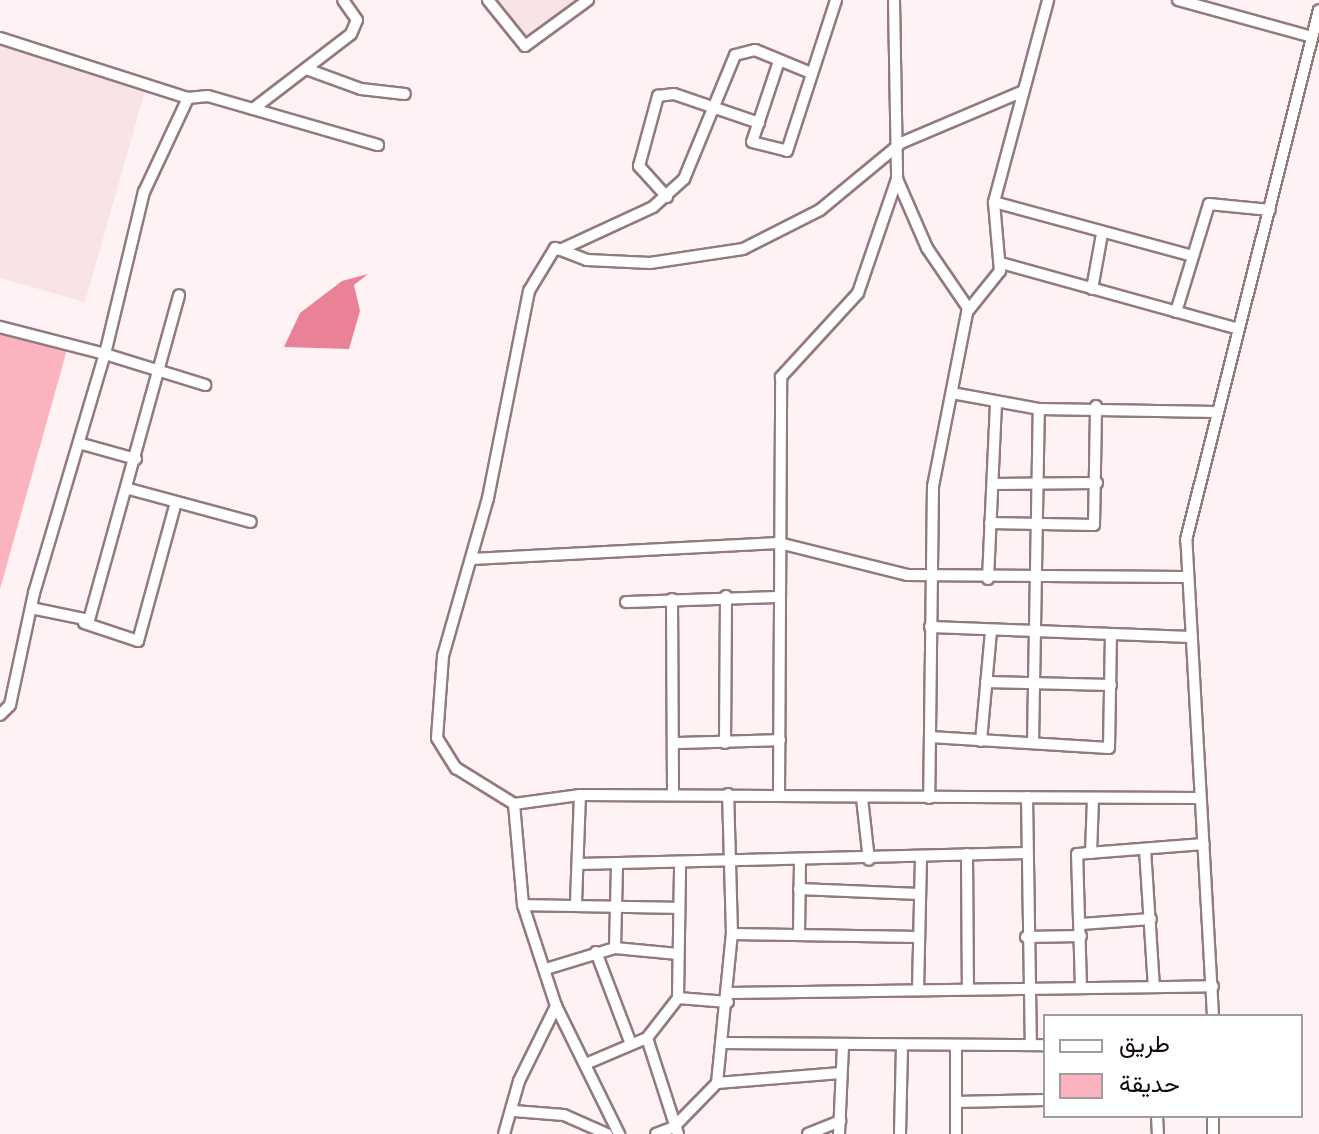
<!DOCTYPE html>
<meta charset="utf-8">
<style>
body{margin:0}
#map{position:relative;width:1319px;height:1134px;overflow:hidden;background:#fef2f4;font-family:"DM Sans",Vazirmatn,sans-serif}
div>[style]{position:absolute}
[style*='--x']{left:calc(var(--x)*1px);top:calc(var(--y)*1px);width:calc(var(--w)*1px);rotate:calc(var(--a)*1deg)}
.built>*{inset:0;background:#f8e3e6}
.green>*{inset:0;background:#fbb3bf}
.water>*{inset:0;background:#ea8297}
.roads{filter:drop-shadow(2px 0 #927a7d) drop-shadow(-2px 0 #927a7d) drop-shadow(0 2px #927a7d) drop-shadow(0 -2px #927a7d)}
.minor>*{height:10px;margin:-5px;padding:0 5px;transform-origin:5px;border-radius:5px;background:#fff}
span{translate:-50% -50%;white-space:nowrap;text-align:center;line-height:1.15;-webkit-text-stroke:6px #fff;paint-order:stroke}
.legend{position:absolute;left:1043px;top:1014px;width:260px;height:104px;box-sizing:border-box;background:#fff;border:2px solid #a19d9e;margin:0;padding:10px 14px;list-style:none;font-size:24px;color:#130a0c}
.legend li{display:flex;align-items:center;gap:16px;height:40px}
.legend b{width:40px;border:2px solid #a19d9e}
</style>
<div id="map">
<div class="built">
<i style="clip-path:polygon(493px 0,599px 0,530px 51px)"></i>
<i style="clip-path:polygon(0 45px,146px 87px,85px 302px,0 278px)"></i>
</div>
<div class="green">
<i style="clip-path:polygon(0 327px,68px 346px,0 589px)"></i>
</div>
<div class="water">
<i style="clip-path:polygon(368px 274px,354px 285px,360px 311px,349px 349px,284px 347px,300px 313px,342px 281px)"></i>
</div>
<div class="roads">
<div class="minor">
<i style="--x:488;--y:0;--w:59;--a:51.2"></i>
<i style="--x:525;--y:46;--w:78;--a:-36.1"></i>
<i style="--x:894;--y:0;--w:179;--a:89"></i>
<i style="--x:897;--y:179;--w:75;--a:66.5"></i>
<i style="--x:927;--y:248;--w:73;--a:55.7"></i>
<i style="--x:968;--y:308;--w:181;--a:101.1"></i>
<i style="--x:933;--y:486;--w:312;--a:90.7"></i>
<i style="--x:1178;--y:0;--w:139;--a:15.4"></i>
<i style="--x:0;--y:38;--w:197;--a:17.7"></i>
<i style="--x:188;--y:98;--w:20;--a:-6"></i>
<i style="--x:208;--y:96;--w:177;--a:16.1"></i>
<i style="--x:779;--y:61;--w:85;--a:108.4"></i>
<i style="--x:752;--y:142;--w:36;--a:14"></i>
<i style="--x:787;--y:151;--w:159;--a:-72"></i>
<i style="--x:309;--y:70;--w:55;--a:20.1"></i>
<i style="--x:361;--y:89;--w:44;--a:6.5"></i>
<i style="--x:1021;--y:92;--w:130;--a:157"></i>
<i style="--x:901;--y:143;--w:105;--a:140.4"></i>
<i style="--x:820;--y:210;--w:86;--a:153.1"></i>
<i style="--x:743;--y:249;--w:94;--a:171.4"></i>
<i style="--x:650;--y:263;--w:63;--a:-177.3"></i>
<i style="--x:587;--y:260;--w:34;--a:-159"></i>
<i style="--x:555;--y:248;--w:50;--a:121.2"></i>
<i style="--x:529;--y:291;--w:211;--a:101.2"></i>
<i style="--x:488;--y:498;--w:164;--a:105.9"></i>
<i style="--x:443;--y:656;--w:82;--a:94.2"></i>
<i style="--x:437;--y:738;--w:36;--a:58"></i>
<i style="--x:456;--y:768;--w:68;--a:31.8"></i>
<i style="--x:514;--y:804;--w:67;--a:-7.8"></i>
<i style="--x:580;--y:795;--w:619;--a:0.28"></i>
<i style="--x:253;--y:109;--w:123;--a:-37.4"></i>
<i style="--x:351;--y:34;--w:15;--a:-67"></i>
<i style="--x:357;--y:20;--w:24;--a:-125"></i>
<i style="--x:667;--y:197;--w:42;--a:-132.1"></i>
<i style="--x:639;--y:166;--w:73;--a:-74.8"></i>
<i style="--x:658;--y:96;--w:16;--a:-7"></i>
<i style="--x:674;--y:94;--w:90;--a:18.8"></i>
<i style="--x:994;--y:202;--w:206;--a:15.2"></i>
<i style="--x:560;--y:250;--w:102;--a:-24.8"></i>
<i style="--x:653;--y:207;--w:42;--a:-42.1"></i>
<i style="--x:684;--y:179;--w:134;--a:-67.6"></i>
<i style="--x:735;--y:55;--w:21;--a:-14"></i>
<i style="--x:755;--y:50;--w:61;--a:22.3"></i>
<i style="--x:1001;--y:263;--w:244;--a:15.5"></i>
<i style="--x:1092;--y:289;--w:56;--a:-79.7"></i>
<i style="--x:967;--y:312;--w:53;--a:-51.2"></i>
<i style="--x:1000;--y:271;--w:69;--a:-95"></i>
<i style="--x:994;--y:202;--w:209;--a:-75"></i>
<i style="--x:1176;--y:312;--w:113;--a:-73"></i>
<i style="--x:1209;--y:204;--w:61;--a:5.6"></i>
<i style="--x:0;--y:327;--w:108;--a:14.4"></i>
<i style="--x:105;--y:354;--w:167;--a:-76.5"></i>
<i style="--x:144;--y:192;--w:104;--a:-64.9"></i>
<i style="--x:952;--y:393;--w:88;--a:10.4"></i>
<i style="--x:1039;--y:409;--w:177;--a:1"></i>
<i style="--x:82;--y:444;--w:56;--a:15.5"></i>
<i style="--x:993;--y:484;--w:104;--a:-0.6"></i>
<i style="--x:129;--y:489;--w:126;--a:15.1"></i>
<i style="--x:990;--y:523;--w:104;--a:1.1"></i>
<i style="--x:1094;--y:525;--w:119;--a:-89"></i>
<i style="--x:472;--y:559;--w:307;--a:-3"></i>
<i style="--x:779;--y:543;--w:132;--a:14"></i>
<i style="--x:907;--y:575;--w:277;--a:0.4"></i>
<i style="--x:988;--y:579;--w:173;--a:-87.4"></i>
<i style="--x:672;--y:599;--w:196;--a:89.7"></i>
<i style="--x:626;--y:602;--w:153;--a:-1.9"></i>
<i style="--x:31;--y:608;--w:59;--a:11.7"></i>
<i style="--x:89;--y:620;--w:337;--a:-74.5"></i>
<i style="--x:84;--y:623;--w:57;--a:18.4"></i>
<i style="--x:138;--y:641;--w:140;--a:-74.7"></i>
<i style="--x:930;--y:627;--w:262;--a:2.2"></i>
<i style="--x:986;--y:682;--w:125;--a:1.4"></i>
<i style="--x:0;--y:715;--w:14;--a:-45"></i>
<i style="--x:10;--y:705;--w:115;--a:-77.9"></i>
<i style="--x:34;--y:593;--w:249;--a:-73.5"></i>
<i style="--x:105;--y:354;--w:105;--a:17.2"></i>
<i style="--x:930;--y:737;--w:179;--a:3.5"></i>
<i style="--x:1109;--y:748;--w:112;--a:-89"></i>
<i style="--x:981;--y:741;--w:109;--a:-84.8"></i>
<i style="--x:1033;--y:742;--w:333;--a:-89"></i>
<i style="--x:674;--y:743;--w:106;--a:-1.6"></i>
<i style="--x:725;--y:743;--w:147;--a:-89.6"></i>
<i style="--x:779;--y:795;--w:418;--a:-89.7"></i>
<i style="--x:781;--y:377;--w:114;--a:-47.5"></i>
<i style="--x:858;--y:293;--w:120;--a:-71.1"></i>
<i style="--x:1027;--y:797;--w:248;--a:89.1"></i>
<i style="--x:862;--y:798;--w:62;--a:83.6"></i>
<i style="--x:514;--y:804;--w:101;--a:84.9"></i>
<i style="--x:523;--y:905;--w:106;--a:71.9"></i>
<i style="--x:556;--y:1006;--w:143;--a:63.8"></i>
<i style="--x:1145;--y:849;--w:138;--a:86.3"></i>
<i style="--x:1091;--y:853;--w:55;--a:-87.9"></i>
<i style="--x:967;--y:854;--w:135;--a:89.6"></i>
<i style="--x:578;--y:864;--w:449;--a:-1.4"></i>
<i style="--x:799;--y:889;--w:120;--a:2.4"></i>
<i style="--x:576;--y:903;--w:108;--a:-87.9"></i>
<i style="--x:523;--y:905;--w:156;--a:1.1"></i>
<i style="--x:1081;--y:924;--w:70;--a:-4.1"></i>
<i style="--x:732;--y:934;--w:187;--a:0.9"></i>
<i style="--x:799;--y:934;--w:72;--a:-89.2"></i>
<i style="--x:1026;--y:937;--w:55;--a:-1"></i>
<i style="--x:615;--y:948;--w:84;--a:-88.6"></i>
<i style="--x:596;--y:952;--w:98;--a:69.2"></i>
<i style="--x:546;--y:969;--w:72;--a:-16.9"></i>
<i style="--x:615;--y:948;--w:63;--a:5.4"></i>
<i style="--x:1081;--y:987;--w:133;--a:-91.7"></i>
<i style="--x:1077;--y:854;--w:127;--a:-4.5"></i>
<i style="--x:918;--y:990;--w:132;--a:-88.7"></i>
<i style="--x:729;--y:993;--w:484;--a:-0.8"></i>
<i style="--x:678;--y:998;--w:134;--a:-89.1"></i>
<i style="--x:1213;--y:1016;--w:477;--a:-93.2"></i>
<i style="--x:1186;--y:540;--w:546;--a:-75.91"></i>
<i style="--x:647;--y:1038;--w:51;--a:-52.2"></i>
<i style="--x:678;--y:998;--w:50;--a:4.6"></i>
<i style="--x:725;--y:1043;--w:320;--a:0.4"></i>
<i style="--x:588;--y:1063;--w:64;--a:-23"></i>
<i style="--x:647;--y:1038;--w:101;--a:72.1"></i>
<i style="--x:717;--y:1083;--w:124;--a:-4.6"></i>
<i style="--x:956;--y:1102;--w:89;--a:-1.3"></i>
<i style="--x:514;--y:1111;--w:50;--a:4.6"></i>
<i style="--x:564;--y:1115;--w:47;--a:23.8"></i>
<i style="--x:1157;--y:1116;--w:18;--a:87"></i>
<i style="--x:504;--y:1134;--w:55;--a:-74.2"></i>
<i style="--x:519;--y:1081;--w:84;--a:-63.7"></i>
<i style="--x:656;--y:1134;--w:19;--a:-21"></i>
<i style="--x:674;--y:1127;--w:62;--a:-45.7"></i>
<i style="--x:717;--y:1083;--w:150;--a:-84.3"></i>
<i style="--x:732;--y:934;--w:140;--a:-91.6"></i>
<i style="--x:808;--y:1134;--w:35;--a:-22"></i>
<i style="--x:839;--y:1134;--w:89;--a:-87.4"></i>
<i style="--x:900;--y:1134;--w:85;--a:-88.7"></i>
<i style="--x:956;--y:1134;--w:87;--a:-90"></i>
<i style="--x:1213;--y:1134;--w:18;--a:-90"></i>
</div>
</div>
<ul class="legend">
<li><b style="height:10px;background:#fff"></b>طريق</li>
<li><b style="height:22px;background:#fbb3bf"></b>حديقة</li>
</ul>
</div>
